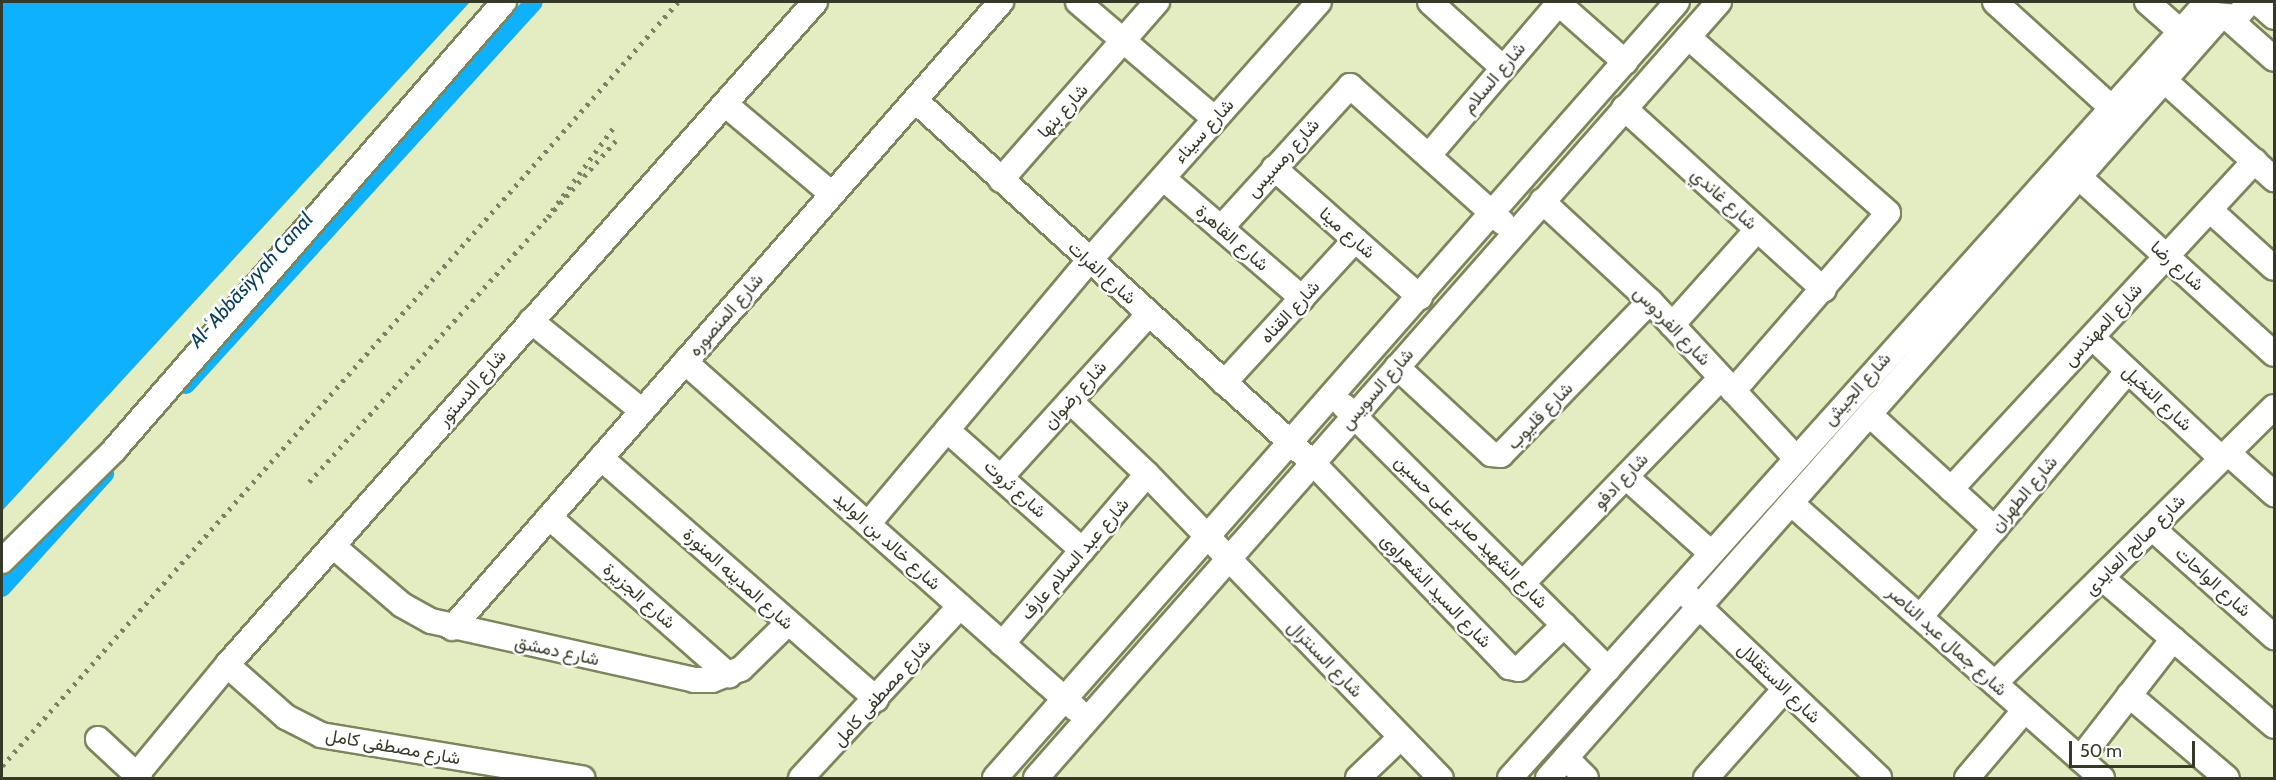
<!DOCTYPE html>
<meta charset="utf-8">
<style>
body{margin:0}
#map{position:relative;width:2276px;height:780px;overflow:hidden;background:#e3edc1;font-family:Cabin,Vazirmatn,sans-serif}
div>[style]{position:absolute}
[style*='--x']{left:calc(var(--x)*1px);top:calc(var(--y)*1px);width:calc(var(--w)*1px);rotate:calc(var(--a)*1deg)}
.water>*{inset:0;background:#0eb1fd}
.canal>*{height:18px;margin:-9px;padding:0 9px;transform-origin:9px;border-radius:9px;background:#0eb1fd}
.roads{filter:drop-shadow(2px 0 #7c855c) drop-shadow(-2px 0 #7c855c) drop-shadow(0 2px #7c855c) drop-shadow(0 -2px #7c855c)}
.minor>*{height:24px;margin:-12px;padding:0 12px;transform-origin:12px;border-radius:12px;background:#fff}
.rail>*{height:4.5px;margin-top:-2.25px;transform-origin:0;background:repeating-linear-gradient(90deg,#7c8266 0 3px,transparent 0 9px)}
span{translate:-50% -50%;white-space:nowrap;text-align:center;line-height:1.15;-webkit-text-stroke:5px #fff;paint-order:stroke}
.street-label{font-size:18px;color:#353928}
.water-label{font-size:20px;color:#033e5c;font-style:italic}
.frame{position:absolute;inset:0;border:3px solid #353928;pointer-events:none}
.scale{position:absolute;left:2069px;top:741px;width:126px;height:27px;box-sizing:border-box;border:3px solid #353928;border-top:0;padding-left:8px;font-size:18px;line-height:21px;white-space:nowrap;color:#353928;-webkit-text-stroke:4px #fff;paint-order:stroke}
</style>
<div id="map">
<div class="water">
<i style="clip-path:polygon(2px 2px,470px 2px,2px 511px)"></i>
</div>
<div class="canal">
<i style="--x:186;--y:385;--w:517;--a:-47.74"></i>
<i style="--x:2;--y:588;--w:154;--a:-47.9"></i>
</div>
<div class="roads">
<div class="minor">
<i style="--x:1078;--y:2;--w:180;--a:40.5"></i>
<i style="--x:1430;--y:2;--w:98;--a:42.1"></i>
<i style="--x:1557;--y:2;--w:91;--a:41.4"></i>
<i style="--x:1995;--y:2;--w:171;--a:42.2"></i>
<i style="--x:2147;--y:2;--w:44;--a:41.3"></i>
<i style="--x:2257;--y:2;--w:23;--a:41"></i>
<i style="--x:2216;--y:15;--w:21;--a:5"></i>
<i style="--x:2237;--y:17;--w:19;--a:-51"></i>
<i style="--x:2229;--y:19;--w:60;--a:41.6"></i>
<i style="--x:1688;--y:37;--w:266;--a:41.3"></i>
<i style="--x:1888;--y:213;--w:236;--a:131"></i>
<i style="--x:2165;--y:81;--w:147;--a:42"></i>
<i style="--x:915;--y:100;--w:539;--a:42.37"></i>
<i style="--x:1313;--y:463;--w:283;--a:46.1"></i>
<i style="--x:1509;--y:667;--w:10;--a:11"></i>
<i style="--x:1519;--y:669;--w:63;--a:-44.4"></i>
<i style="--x:725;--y:104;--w:140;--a:40.1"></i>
<i style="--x:1624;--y:108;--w:270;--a:42.3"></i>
<i style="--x:1430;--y:154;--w:199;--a:-49.5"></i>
<i style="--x:1274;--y:168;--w:195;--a:41.5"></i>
<i style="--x:1163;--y:178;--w:184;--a:40.8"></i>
<i style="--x:2080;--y:178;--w:262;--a:42.2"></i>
<i style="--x:1001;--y:180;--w:237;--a:-48.8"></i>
<i style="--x:1542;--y:201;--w:147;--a:42.8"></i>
<i style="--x:1650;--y:301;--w:213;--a:47.1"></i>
<i style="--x:2210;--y:210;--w:86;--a:42.2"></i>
<i style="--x:1221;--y:228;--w:192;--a:-47.7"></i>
<i style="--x:1350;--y:86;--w:205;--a:41.8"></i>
<i style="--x:531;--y:321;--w:143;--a:39"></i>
<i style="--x:1672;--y:325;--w:127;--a:-48.2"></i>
<i style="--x:2092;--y:337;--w:178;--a:43.2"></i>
<i style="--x:685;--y:362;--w:523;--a:41.59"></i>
<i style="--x:1397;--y:367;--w:128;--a:42.8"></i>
<i style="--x:1491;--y:454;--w:10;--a:6"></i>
<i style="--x:1501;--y:455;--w:214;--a:-45.9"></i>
<i style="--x:1224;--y:383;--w:194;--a:-47.5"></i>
<i style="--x:1070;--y:401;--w:106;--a:43.5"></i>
<i style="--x:1147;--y:474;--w:423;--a:46"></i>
<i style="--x:1344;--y:406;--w:373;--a:44.9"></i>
<i style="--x:1870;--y:415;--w:169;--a:42.4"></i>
<i style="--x:947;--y:430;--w:181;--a:41.6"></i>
<i style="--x:2228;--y:453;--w:62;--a:41.7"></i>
<i style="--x:601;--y:458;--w:366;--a:41.2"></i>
<i style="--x:1002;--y:476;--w:217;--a:-47.8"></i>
<i style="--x:1626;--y:477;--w:114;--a:41.8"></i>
<i style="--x:1951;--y:489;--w:447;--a:-47.2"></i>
<i style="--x:1792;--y:504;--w:414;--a:41.5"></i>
<i style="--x:549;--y:517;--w:240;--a:41.3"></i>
<i style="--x:868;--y:524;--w:344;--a:-50"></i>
<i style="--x:1089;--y:261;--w:346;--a:-48.4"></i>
<i style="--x:2152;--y:528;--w:164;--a:41.8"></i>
<i style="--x:333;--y:546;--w:91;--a:40.5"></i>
<i style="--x:402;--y:605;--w:33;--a:29"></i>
<i style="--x:431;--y:621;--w:270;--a:12.6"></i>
<i style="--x:694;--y:680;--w:18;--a:0"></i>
<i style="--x:712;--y:680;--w:31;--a:-21"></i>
<i style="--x:741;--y:669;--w:64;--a:-44.4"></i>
<i style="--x:2;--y:561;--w:158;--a:-44.7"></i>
<i style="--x:114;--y:450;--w:594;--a:-48.96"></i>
<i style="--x:2102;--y:578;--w:227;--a:40.7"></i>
<i style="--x:1522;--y:584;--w:286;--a:-46"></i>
<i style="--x:1688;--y:596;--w:264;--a:43.6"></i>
<i style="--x:1920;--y:617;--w:322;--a:-49.8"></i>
<i style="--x:452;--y:628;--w:833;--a:-48.75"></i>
<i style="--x:1002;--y:644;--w:223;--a:-49.5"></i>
<i style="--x:227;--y:665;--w:79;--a:41.4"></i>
<i style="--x:286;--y:717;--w:39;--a:27"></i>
<i style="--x:321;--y:735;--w:265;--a:9.4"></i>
<i style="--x:1995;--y:683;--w:392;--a:-44.7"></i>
<i style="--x:2129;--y:695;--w:128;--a:40.3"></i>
<i style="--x:98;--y:739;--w:57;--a:42.9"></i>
<i style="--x:1566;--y:758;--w:28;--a:45"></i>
<i style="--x:2080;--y:759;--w:152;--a:-52.2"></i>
<i style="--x:134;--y:778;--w:146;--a:-50.5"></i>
<i style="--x:227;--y:665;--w:886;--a:-48.43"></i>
<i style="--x:801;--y:778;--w:234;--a:-47.2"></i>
<i style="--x:995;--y:778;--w:1033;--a:-48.69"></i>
<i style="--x:1036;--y:778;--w:1034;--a:-48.65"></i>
<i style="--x:1358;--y:778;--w:59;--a:-43.6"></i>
<i style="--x:1510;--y:778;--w:1043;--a:-48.07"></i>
<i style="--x:1548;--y:778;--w:1015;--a:-48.55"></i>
<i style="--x:1706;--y:778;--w:119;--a:-48.4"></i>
<i style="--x:1967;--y:778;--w:88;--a:-49.6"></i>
</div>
</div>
<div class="rail">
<i style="--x:613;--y:129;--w:109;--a:126.5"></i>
<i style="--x:548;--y:217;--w:107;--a:-48.4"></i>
<i style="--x:309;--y:482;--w:357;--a:-48"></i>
<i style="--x:2;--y:766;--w:1020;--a:-48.5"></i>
</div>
<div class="street-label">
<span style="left:1494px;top:78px;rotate:-50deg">شارع السلام</span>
<span style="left:1063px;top:111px;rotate:-48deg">شارع بنها</span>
<span style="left:1204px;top:131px;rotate:-48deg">شارع سيناء</span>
<span style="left:1283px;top:158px;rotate:-48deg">شارع رمسيس</span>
<span style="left:1724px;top:199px;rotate:42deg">شارع غاندي</span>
<span style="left:1347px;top:233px;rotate:41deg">شارع مينا</span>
<span style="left:1232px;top:238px;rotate:41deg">شارع القاهرة</span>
<span style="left:2177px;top:266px;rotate:42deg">شارع رضا</span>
<span style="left:1102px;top:273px;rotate:42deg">شارع الفرات</span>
<span style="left:1290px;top:312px;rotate:-47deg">شارع القناه</span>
<span style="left:726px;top:315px;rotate:-49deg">شارع المنصوره</span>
<span style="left:2103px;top:325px;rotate:-47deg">شارع المهندس</span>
<span style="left:1672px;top:326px;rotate:46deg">شارع الفردوس</span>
<span style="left:472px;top:388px;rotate:-49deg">شارع الدستور</span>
<span style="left:1377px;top:389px;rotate:-49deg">شارع السويس</span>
<span style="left:1857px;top:389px;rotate:-48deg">شارع الجيش</span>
<span style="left:1075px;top:395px;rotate:-48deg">شارع رضوان</span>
<span style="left:2157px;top:398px;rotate:43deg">شارع النخيل</span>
<span style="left:1540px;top:416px;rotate:-46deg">شارع قليوب</span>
<span style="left:1621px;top:481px;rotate:-46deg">شارع ادفو</span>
<span style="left:1015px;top:489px;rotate:42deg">شارع ثروت</span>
<span style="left:2024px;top:494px;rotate:-50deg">شارع الطهران</span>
<span style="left:1471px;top:532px;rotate:45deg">شارع الشهيد صابر على حسين</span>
<span style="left:887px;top:541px;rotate:42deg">شارع خالد بن الوليد</span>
<span style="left:2135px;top:545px;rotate:-45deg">شارع صالح العايدى</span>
<span style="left:1075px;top:559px;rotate:-49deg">شارع عبد السلام عارف</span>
<span style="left:738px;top:579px;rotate:42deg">شارع المدينه المنورة</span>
<span style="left:2213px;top:582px;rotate:42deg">شارع الواحات</span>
<span style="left:1436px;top:591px;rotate:46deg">شارع السيد الشعراوى</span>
<span style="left:639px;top:596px;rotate:41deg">شارع الجزيرة</span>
<span style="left:1947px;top:641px;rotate:42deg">شارع جمال عبد الناصر</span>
<span style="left:557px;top:651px;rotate:12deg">شارع دمشق</span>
<span style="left:1325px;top:659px;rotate:46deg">شارع السنترال</span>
<span style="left:1779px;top:683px;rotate:44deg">شارع الاستقلال</span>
<span style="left:882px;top:693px;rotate:-48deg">شارع مصطفى كامل</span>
<span style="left:393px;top:747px;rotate:10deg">شارع مصطفى كامل</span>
</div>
<div class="water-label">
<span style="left:251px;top:280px;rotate:-48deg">Al-ʿAbbāsiyyah Canal</span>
</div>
<div class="frame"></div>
<div class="scale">50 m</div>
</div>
